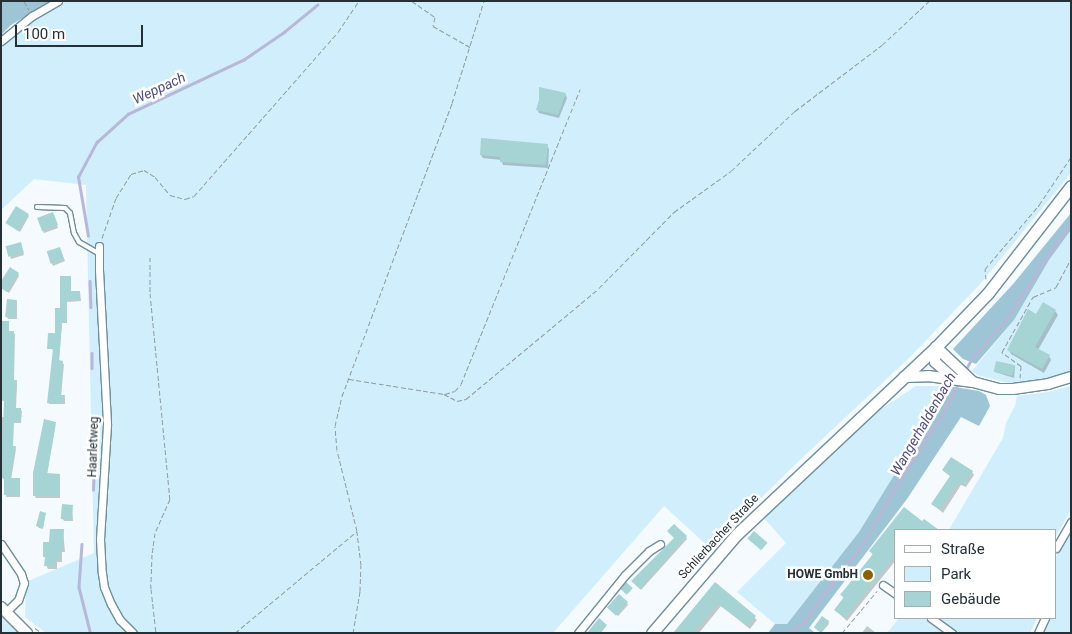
<!DOCTYPE html>
<meta charset="utf-8">
<style>
body{margin:0}
#map{position:relative;width:1072px;height:634px;overflow:hidden;background:#f4fafd;font-family:Roboto,sans-serif}
div>[style]{position:absolute}
[style*='--x']{left:calc(var(--x)*1px);top:calc(var(--y)*1px);width:calc(var(--w)*1px);rotate:calc(var(--a)*1deg)}
.green>*{inset:0;background:#d0eefb}
.forest>*{inset:0;background:#9ec5d6}
.shadow>*{inset:0;background:#0003}
.stream>*{height:2.5px;margin:-1.25px;padding:0 1.25px;transform-origin:1.25px;border-radius:1.25px;background:#b7b7d8}
.building>*{inset:0;background:#a6d3d4;transform-origin:0 0}
.path>*{height:1px;margin-top:-0.5px;transform-origin:0;background:repeating-linear-gradient(90deg,#919b9f 0 5px,transparent 0 7.5px)}
.roads{filter:drop-shadow(1px 0 #6f8e9c) drop-shadow(-1px 0 #6f8e9c) drop-shadow(0 1px #6f8e9c) drop-shadow(0 -1px #6f8e9c)}
.lane>*{height:4px;margin:-2px;padding:0 2px;transform-origin:2px;border-radius:2px;background:#fff}
.street>*{height:7px;margin:-3.5px;padding:0 3.5px;transform-origin:3.5px;border-radius:3.5px;background:#fff}
.secondary>*{height:10px;margin:-5px;padding:0 5px;transform-origin:5px;border-radius:5px;background:#fff}
.primary>*{height:11px;margin:-5.5px;padding:0 5.5px;transform-origin:5.5px;border-radius:5.5px;background:#fff}
.dots>*{width:14px;height:14px;translate:-50% -50%;box-sizing:border-box;border:2px solid #fff;border-radius:50%}
span{translate:-50% -50%;white-space:nowrap;text-align:center;line-height:1.15;-webkit-text-stroke:5px #fff;paint-order:stroke}
.street-label{font-size:12px;color:#233036}
.poi-label{font-size:12px;color:#233036;font-weight:700}
.right{translate:-100% -50%;text-align:right}
.water-label{font-size:14px;color:#4f4c7c;font-style:italic}
.frame{position:absolute;inset:0;border:2px solid #233036;pointer-events:none}
.legend{position:absolute;left:894px;top:529px;width:162px;height:90px;box-sizing:border-box;background:#fff;border:1px solid #a7acaf;margin:0;padding:6px 9px;list-style:none;font-size:15px;color:#233036}
.legend li{display:flex;align-items:center;gap:10px;height:25px}
.legend b{width:25px;border:1px solid #a7acaf}
.scale{position:absolute;left:15px;top:25px;width:128px;height:22px;box-sizing:border-box;border:2px solid #233036;border-top:0;padding-left:6px;font-size:15px;line-height:18px;white-space:nowrap;color:#233036;-webkit-text-stroke:4px #fff;paint-order:stroke}
</style>
<div id="map">
<div class="green">
<i style="clip-path:polygon(66px 1px,1071px 1px,1071px 173px,981px 283px,911px 356px,803px 457px,710px 548px,664px 506px,553px 633px,46px 633px,25px 617px,26px 582px,94px 553px,86px 185px,34px 179px,1px 210px,1px 47px,19px 28px)"></i>
<i style="clip-path:polygon(1071px 230px,1071px 373px,1048px 380px,1008px 383px,977px 375px,972px 371px,1014px 320px,1049px 260px)"></i>
<i style="clip-path:polygon(916px 386px,949px 386px,859px 532px,787px 624px,775px 624px,737px 592px,786px 543px,762px 516px,860px 423px)"></i>
<i style="clip-path:polygon(1071px 386px,1071px 510px,1056px 536px,1056px 530px,952px 530px,950px 528px,1003px 438px,1006px 423px,1015px 406px,1017px 396px,1048px 392px)"></i>
<i style="clip-path:polygon(1071px 528px,1071px 633px,1043px 633px,1050px 618px,1056px 618px,1056px 558px,1061px 542px)"></i>
<i style="clip-path:polygon(1px 613px,20px 633px,1px 633px)"></i>
<i style="clip-path:polygon(899px 618px,924px 618px,929px 622px,933px 618px,1037px 618px,1030px 633px,887px 633px)"></i>
</div>
<div class="forest">
<i style="clip-path:polygon(1px 1px,51px 1px,11px 25px,1px 35px)"></i>
<i style="clip-path:polygon(1071px 213px,1071px 230px,1049px 260px,1014px 320px,976px 364px,963px 359px,953px 349px,1014px 283px)"></i>
<i style="clip-path:polygon(949px 386px,979px 391px,986px 395px,990px 406px,979px 426px,961px 417px,907px 499px,809px 628px,815px 633px,768px 633px,775px 624px,787px 624px,859px 532px)"></i>
</div>
<div class="shadow">
<i style="clip-path:polygon(565px 94px,567px 98px,559px 118px,539px 113px,537px 109px)"></i>
<i style="clip-path:polygon(547px 146px,549px 149px,548px 168px,503px 165px,501px 160px,483px 158px,481px 155px)"></i>
<i style="clip-path:polygon(28px 215px,29px 216px,20px 232px,8px 223px)"></i>
<i style="clip-path:polygon(54px 216px,58px 228px,44px 233px,43px 231px)"></i>
<i style="clip-path:polygon(21px 245px,24px 255px,11px 259px,7px 247px)"></i>
<i style="clip-path:polygon(61px 251px,65px 261px,53px 266px,48px 253px)"></i>
<i style="clip-path:polygon(18px 274px,19px 276px,9px 293px,1px 288px,1px 283px)"></i>
<i style="clip-path:polygon(71px 292px,80px 292px,81px 301px,67px 302px,67px 323px,62px 323px,59px 362px,64px 364px,61px 396px,65px 398px,65px 404px,49px 404px,54px 350px,48px 348px,56px 335px,61px 309px)"></i>
<i style="clip-path:polygon(17px 301px,17px 319px,8px 319px,7px 317px)"></i>
<i style="clip-path:polygon(1055px 311px,1058px 315px,1038px 350px,1049px 356px,1051px 360px,1044px 373px,1011px 354px,1009px 350px,1037px 315px)"></i>
<i style="clip-path:polygon(8px 322px,9px 332px,15px 334px,14px 381px,17px 383px,16px 409px,22px 411px,21px 423px,14px 423px,13px 447px,16px 449px,11px 480px,20px 481px,20px 497px,6px 497px,5px 480px,2px 478px,1px 417px,5px 417px,5px 402px,2px 400px)"></i>
<i style="clip-path:polygon(1015px 366px,1014px 378px,995px 372px)"></i>
<i style="clip-path:polygon(56px 423px,47px 475px,59px 475px,60px 477px,60px 498px,35px 498px)"></i>
<i style="clip-path:polygon(943px 470px,972px 472px,974px 475px,966px 487px,961px 485px,943px 513px,933px 504px,951px 477px)"></i>
<i style="clip-path:polygon(72px 506px,73px 521px,64px 521px,63px 519px)"></i>
<i style="clip-path:polygon(904px 508px,922px 523px,925px 521px,937px 530px,896px 530px,896px 560px,847px 621px,835px 610px,844px 599px,842px 595px,873px 555px,870px 551px)"></i>
<i style="clip-path:polygon(45px 514px,43px 529px,39px 528px,37px 526px)"></i>
<i style="clip-path:polygon(63px 531px,65px 552px,62px 552px,62px 562px,57px 562px,57px 569px,48px 569px,46px 565px,50px 543px)"></i>
<i style="clip-path:polygon(686px 537px,687px 539px,641px 590px,634px 583px)"></i>
<i style="clip-path:polygon(715px 584px,757px 620px,750px 629px,721px 606px,699px 633px,676px 633px)"></i>
<i style="clip-path:polygon(627px 603px,628px 605px,618px 616px,610px 610px)"></i>
<i style="clip-path:polygon(828px 622px,829px 624px,821px 633px,816px 629px)"></i>
<i style="clip-path:polygon(867px 626px,876px 633px,862px 633px)"></i>
</div>
<div class="stream">
<i style="--x:88;--y:236;--w:60;--a:-99.6"></i>
<i style="--x:78;--y:177;--w:40;--a:-62"></i>
<i style="--x:97;--y:142;--w:42;--a:-42.1"></i>
<i style="--x:128;--y:114;--w:127;--a:-25.2"></i>
<i style="--x:243;--y:60;--w:50;--a:-34.3"></i>
<i style="--x:284;--y:32;--w:43;--a:-39.3"></i>
<i style="--x:90;--y:281;--w:26;--a:88"></i>
<i style="--x:92;--y:353;--w:15;--a:90"></i>
<i style="--x:965;--y:371;--w:17;--a:-62"></i>
<i style="--x:973;--y:356;--w:47;--a:-47.6"></i>
<i style="--x:1005;--y:321;--w:120;--a:-56.6"></i>
<i style="--x:93;--y:490;--w:36;--a:-88"></i>
<i style="--x:82;--y:544;--w:43;--a:94"></i>
<i style="--x:79;--y:587;--w:45;--a:76"></i>
<i style="--x:788;--y:633;--w:19;--a:-36"></i>
<i style="--x:803;--y:622;--w:99;--a:-52.8"></i>
<i style="--x:863;--y:543;--w:74;--a:-60"></i>
<i style="--x:900;--y:479;--w:74;--a:-56.5"></i>
<i style="--x:941;--y:417;--w:39;--a:-63"></i>
</div>
<div class="building">
<i style="clip-path:polygon(539px 87px,566px 93px,558px 115px,536px 110px,539px 100px)"></i>
<i style="clip-path:polygon(481px 138px,548px 144px,546px 165px,500px 162px,500px 157px,480px 155px)"></i>
<i style="left:16px;top:206px;width:15px;height:20px;rotate:32deg"></i>
<i style="left:53px;top:212px;width:14px;height:17px;rotate:69deg"></i>
<i style="left:21px;top:242px;width:11px;height:16px;rotate:75deg"></i>
<i style="left:60px;top:247px;width:13px;height:14px;rotate:72deg"></i>
<i style="clip-path:polygon(10px 267px,19px 273px,7px 292px,1px 288px,1px 281px)"></i>
<i style="clip-path:polygon(60px 276px,71px 276px,71px 291px,80px 291px,80px 300px,67px 300px,67px 322px,62px 322px,59px 360px,63px 361px,61px 395px,65px 395px,64px 402px,60px 402px,60px 404px,47px 403px,53px 349px,47px 349px,48px 333px,55px 333px,55px 308px,60px 308px)"></i>
<i style="left:7px;top:299px;width:10px;height:18px;rotate:6deg"></i>
<i style="clip-path:polygon(1043px 302px,1056px 310px,1035px 347px,1050px 355px,1042px 369px,1007px 350px,1028px 309px,1036px 314px)"></i>
<i style="clip-path:polygon(1px 321px,9px 321px,9px 331px,14px 331px,14px 380px,17px 380px,15px 408px,21px 408px,21px 422px,13px 422px,13px 446px,16px 446px,10px 478px,20px 478px,20px 496px,4px 495px,4px 478px,7px 478px,1px 478px,4px 401px,1px 400px)"></i>
<i style="left:996px;top:361px;width:19px;height:11px;rotate:12deg"></i>
<i style="clip-path:polygon(44px 419px,56px 422px,47px 473px,60px 474px,59px 496px,33px 496px,33px 473px)"></i>
<i style="clip-path:polygon(951px 457px,973px 471px,964px 485px,959px 482px,940px 510px,931px 504px,950px 476px,942px 470px)"></i>
<i style="left:62px;top:504px;width:11px;height:15px;rotate:5deg"></i>
<i style="clip-path:polygon(904px 507px,922px 521px,924px 519px,939px 530px,896px 530px,896px 555px,845px 618px,834px 610px,844px 597px,840px 595px,873px 554px,869px 551px)"></i>
<i style="clip-path:polygon(40px 511px,46px 513px,43px 528px,36px 526px)"></i>
<i style="clip-path:polygon(674px 524px,687px 536px,640px 589px,631px 581px,674px 538px,667px 531px)"></i>
<i style="clip-path:polygon(50px 529px,64px 529px,63px 549px,61px 549px,60px 559px,56px 559px,55px 566px,44px 566px,45px 557px,43px 557px,43px 542px,49px 542px)"></i>
<i style="left:754px;top:531px;width:18px;height:10px;rotate:41deg"></i>
<i style="left:626px;top:582px;width:9px;height:9px;rotate:41deg"></i>
<i style="clip-path:polygon(715px 582px,756px 616px,748px 626px,718px 604px,694px 633px,673px 633px)"></i>
<i style="left:619px;top:594px;width:12px;height:18px;rotate:42deg"></i>
<i style="left:822px;top:616px;width:9px;height:14px;rotate:36deg"></i>
<i style="clip-path:polygon(599px 618px,607px 625px,601px 633px,587px 633px)"></i>
</div>
<div class="path">
<i style="--x:24;--y:1;--w:10;--a:61"></i>
<i style="--x:412;--y:1;--w:28;--a:35"></i>
<i style="--x:435;--y:17;--w:9;--a:103"></i>
<i style="--x:433;--y:26;--w:43;--a:29.6"></i>
<i style="--x:102;--y:238;--w:42;--a:-70.7"></i>
<i style="--x:116;--y:198;--w:28;--a:-58"></i>
<i style="--x:131;--y:174;--w:14;--a:-17"></i>
<i style="--x:144;--y:170;--w:13;--a:32"></i>
<i style="--x:155;--y:177;--w:23;--a:50"></i>
<i style="--x:170;--y:195;--w:16;--a:15"></i>
<i style="--x:185;--y:199;--w:9;--a:-18"></i>
<i style="--x:194;--y:196;--w:218;--a:-48.7"></i>
<i style="--x:338;--y:32;--w:37;--a:-56"></i>
<i style="--x:150;--y:257;--w:36;--a:90"></i>
<i style="--x:150;--y:293;--w:207;--a:84.5"></i>
<i style="--x:170;--y:499;--w:37;--a:114"></i>
<i style="--x:155;--y:533;--w:21;--a:98"></i>
<i style="--x:152;--y:554;--w:35;--a:92"></i>
<i style="--x:151;--y:589;--w:44;--a:83.5"></i>
<i style="--x:986;--y:279;--w:10;--a:-96"></i>
<i style="--x:985;--y:269;--w:84;--a:-49.8"></i>
<i style="--x:1039;--y:205;--w:58;--a:-56.3"></i>
<i style="--x:1020;--y:378;--w:12;--a:-85"></i>
<i style="--x:1021;--y:366;--w:24;--a:-144"></i>
<i style="--x:1002;--y:352;--w:63;--a:-60.6"></i>
<i style="--x:1033;--y:297;--w:25;--a:-23"></i>
<i style="--x:1056;--y:287;--w:32;--a:-62"></i>
<i style="--x:349;--y:379;--w:96;--a:9"></i>
<i style="--x:444;--y:394;--w:15;--a:28"></i>
<i style="--x:457;--y:401;--w:9;--a:-13"></i>
<i style="--x:466;--y:399;--w:173;--a:-39.8"></i>
<i style="--x:599;--y:288;--w:107;--a:-45.4"></i>
<i style="--x:674;--y:212;--w:70;--a:-35.7"></i>
<i style="--x:731;--y:171;--w:88;--a:-43.2"></i>
<i style="--x:795;--y:111;--w:109;--a:-37.2"></i>
<i style="--x:882;--y:45;--w:64;--a:-43.1"></i>
<i style="--x:445;--y:394;--w:10;--a:-17"></i>
<i style="--x:455;--y:391;--w:9;--a:-49"></i>
<i style="--x:461;--y:384;--w:318;--a:-68"></i>
<i style="--x:35;--y:628;--w:9;--a:36"></i>
<i style="--x:235;--y:633;--w:159;--a:-39.9"></i>
<i style="--x:353;--y:633;--w:43;--a:-80.5"></i>
<i style="--x:360;--y:591;--w:26;--a:-88"></i>
<i style="--x:361;--y:565;--w:34;--a:-97"></i>
<i style="--x:357;--y:531;--w:83;--a:-103.9"></i>
<i style="--x:337;--y:450;--w:24;--a:-95"></i>
<i style="--x:335;--y:426;--w:31;--a:-77"></i>
<i style="--x:342;--y:396;--w:313;--a:-69.4"></i>
<i style="--x:452;--y:103;--w:107;--a:-72.6"></i>
<i style="--x:842;--y:633;--w:55;--a:-50.2"></i>
</div>
<div class="roads">
<div class="lane">
<i style="--x:37;--y:207;--w:28;--a:2"></i>
<i style="--x:65;--y:208;--w:7;--a:45"></i>
<i style="--x:70;--y:213;--w:20;--a:79"></i>
<i style="--x:74;--y:233;--w:10;--a:61"></i>
<i style="--x:79;--y:242;--w:22;--a:30"></i>
</div>
<div class="street">
<i style="--x:1;--y:41;--w:40;--a:-39"></i>
<i style="--x:32;--y:16;--w:30;--a:-30"></i>
<i style="--x:99;--y:246;--w:24;--a:90"></i>
<i style="--x:99;--y:270;--w:155;--a:87"></i>
<i style="--x:107;--y:425;--w:114;--a:93.5"></i>
<i style="--x:100;--y:539;--w:34;--a:87"></i>
<i style="--x:102;--y:573;--w:14;--a:82"></i>
<i style="--x:104;--y:587;--w:18;--a:68"></i>
<i style="--x:111;--y:604;--w:18;--a:61"></i>
<i style="--x:120;--y:620;--w:18;--a:45"></i>
<i style="--x:1;--y:544;--w:36;--a:56"></i>
<i style="--x:21;--y:574;--w:9;--a:72"></i>
<i style="--x:24;--y:583;--w:18;--a:109"></i>
<i style="--x:18;--y:600;--w:17;--a:135"></i>
<i style="--x:1056;--y:548;--w:30;--a:-60"></i>
<i style="--x:883;--y:585;--w:16;--a:35"></i>
<i style="--x:931;--y:618;--w:26;--a:36"></i>
<i style="--x:578;--y:633;--w:75;--a:-51"></i>
<i style="--x:625;--y:575;--w:34;--a:-45"></i>
<i style="--x:649;--y:551;--w:13;--a:-32"></i>
<i style="--x:1038;--y:633;--w:17;--a:-65"></i>
</div>
<div class="secondary">
<i style="--x:936;--y:347;--w:50;--a:43.4"></i>
<i style="--x:936;--y:347;--w:15;--a:94"></i>
<i style="--x:935;--y:362;--w:24;--a:42"></i>
<i style="--x:904;--y:377;--w:24;--a:-2"></i>
<i style="--x:928;--y:376;--w:45;--a:7.6"></i>
<i style="--x:973;--y:382;--w:27;--a:15"></i>
<i style="--x:999;--y:389;--w:14;--a:0"></i>
<i style="--x:1013;--y:389;--w:35;--a:-8"></i>
<i style="--x:1048;--y:384;--w:24;--a:-17"></i>
<i style="--x:1;--y:607;--w:37;--a:45"></i>
</div>
<div class="primary">
<i style="--x:652;--y:633;--w:130;--a:-49.4"></i>
<i style="--x:737;--y:534;--w:273;--a:-43.2"></i>
<i style="--x:936;--y:347;--w:75;--a:-46.1"></i>
<i style="--x:988;--y:293;--w:135;--a:-52.2"></i>
</div>
</div>
<div class="dots">
<i style="left:868px;top:575px;background:#8b6102"></i>
</div>
<div class="street-label">
<span style="left:94px;top:447px;rotate:-88deg">Haarletweg</span>
<span style="left:719px;top:537px;rotate:-47deg">Schlierbacher Straße</span>
</div>
<div class="poi-label">
<span class="right" style="left:858px;top:575px">HOWE GmbH</span>
</div>
<div class="water-label">
<span style="left:159px;top:88px;rotate:-25deg">Weppach</span>
<span style="left:923px;top:424px;rotate:-60deg">Wangerhaldenbach</span>
</div>
<div class="frame"></div>
<ul class="legend">
<li><b style="height:6px;background:#fff"></b>Straße</li>
<li><b style="height:14px;background:#d0eefb"></b>Park</li>
<li><b style="height:14px;background:#a6d3d4"></b>Gebäude</li>
</ul>
<div class="scale">100 m</div>
</div>
